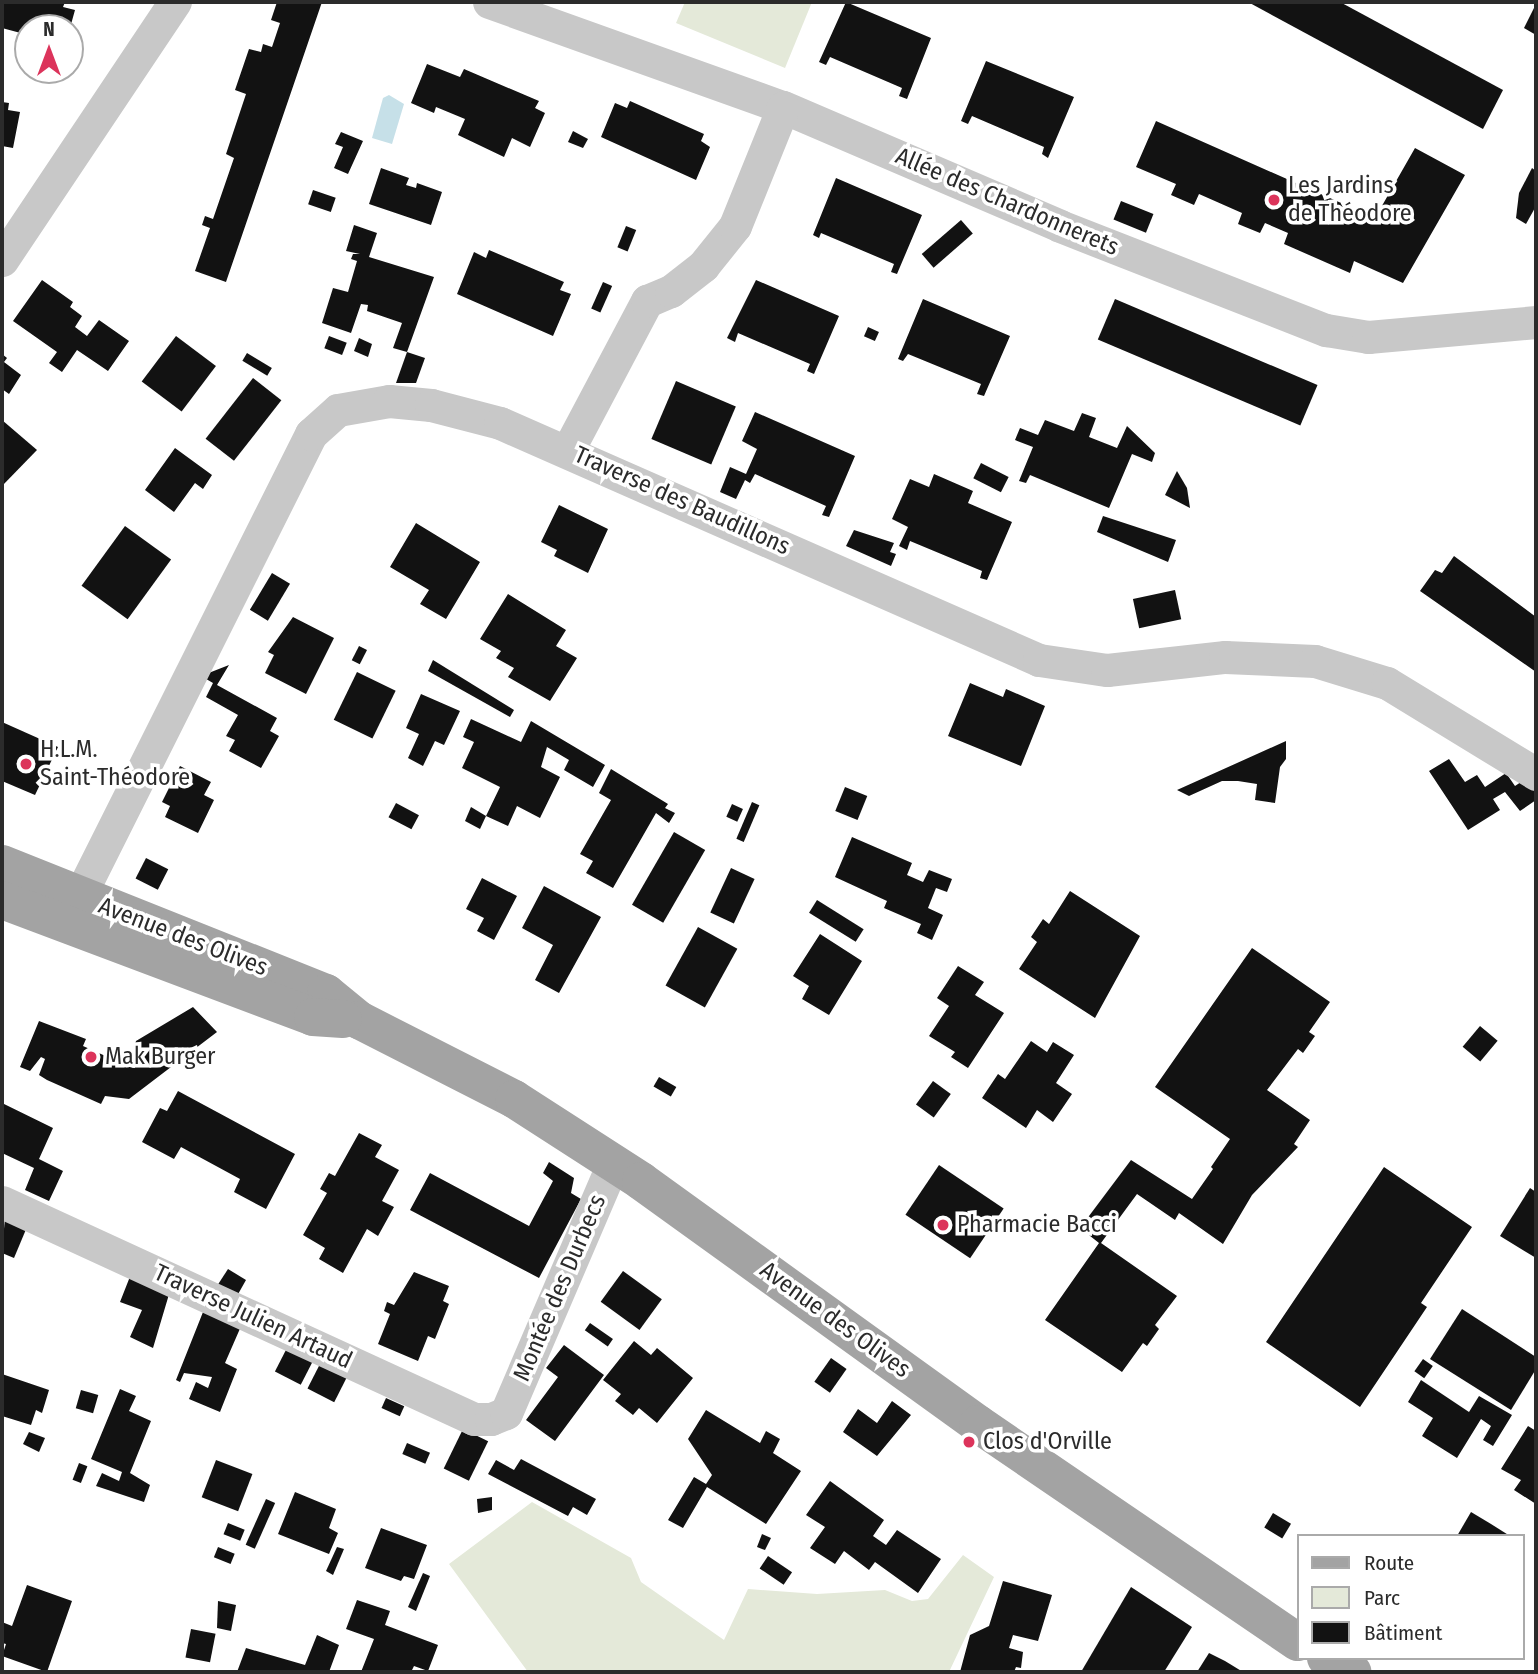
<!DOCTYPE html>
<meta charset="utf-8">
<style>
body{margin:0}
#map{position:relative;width:1538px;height:1674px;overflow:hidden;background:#fff;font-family:"Fira Sans Condensed",sans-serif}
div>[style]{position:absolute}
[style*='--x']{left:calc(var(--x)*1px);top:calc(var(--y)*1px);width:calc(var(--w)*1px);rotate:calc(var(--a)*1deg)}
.green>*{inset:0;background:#e4e9d9}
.water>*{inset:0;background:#c6e0e8}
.building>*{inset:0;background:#121212;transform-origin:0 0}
.street>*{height:33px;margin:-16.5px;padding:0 16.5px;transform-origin:16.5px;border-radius:16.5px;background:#c8c8c8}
.primary>*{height:38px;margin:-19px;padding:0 19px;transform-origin:19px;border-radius:19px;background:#a3a3a3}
.dots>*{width:19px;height:19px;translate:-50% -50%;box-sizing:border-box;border:4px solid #fff;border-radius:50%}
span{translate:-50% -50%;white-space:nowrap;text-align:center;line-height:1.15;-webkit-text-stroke:7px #fff;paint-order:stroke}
.poi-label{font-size:24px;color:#2b2b2b}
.left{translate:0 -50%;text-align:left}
.street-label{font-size:24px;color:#2b2b2b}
.frame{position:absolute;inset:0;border:4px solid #2b2b2b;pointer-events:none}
.legend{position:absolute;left:1297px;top:1534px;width:228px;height:126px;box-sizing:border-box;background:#fff;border:2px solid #aaa;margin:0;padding:9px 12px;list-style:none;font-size:21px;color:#2b2b2b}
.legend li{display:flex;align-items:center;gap:14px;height:35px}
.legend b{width:35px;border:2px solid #aaa}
.north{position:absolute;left:14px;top:14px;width:70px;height:70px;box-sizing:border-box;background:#fff;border:2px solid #aaa;border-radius:50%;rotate:0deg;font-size:19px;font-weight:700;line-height:28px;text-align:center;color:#2b2b2b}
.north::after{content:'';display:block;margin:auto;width:24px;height:32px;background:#dc345b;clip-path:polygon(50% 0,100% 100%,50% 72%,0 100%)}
</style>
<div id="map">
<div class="green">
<i style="clip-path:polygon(685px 2px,812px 2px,785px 68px,676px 23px)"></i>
<i style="clip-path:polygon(532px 1502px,631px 1558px,641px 1582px,724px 1640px,748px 1589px,817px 1594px,885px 1590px,912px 1601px,928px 1599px,963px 1555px,994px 1577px,949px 1672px,528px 1672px,449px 1564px)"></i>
</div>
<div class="water">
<i style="clip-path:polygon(389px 95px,404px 104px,392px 144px,372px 138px,383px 98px)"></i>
</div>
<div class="building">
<i style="clip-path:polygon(2px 2px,65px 2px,63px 7px,75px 10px,70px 28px,28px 28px,28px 35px,2px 28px)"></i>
<i style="clip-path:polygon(277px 2px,322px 2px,226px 282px,195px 271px,210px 228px,202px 225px,205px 216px,213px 219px,234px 158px,226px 154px,246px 94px,235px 90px,249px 49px,261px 52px,263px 44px,272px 47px,280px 23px,271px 20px)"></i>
<i style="clip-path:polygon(846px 2px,931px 38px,907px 99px,899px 96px,902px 88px,830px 57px,826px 65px,819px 62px)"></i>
<i style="clip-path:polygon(1248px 2px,1340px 2px,1503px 90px,1483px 129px)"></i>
<i style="clip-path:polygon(1534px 8px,1536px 10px,1536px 35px,1524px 28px)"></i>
<i style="clip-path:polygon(986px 61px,1074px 97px,1048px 158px,1042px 154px,1044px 147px,972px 116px,968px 124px,961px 121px)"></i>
<i style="clip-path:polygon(427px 64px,460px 77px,464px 69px,539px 101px,535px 108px,545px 113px,530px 147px,512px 138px,504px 157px,458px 135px,465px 119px,436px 107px,434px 113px,411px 103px)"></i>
<i style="clip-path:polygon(630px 101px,704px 134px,701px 141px,710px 147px,696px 180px,601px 137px,615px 103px,627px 108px)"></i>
<i style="clip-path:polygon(2px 102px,9px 103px,8px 110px,20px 112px,13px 148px,2px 146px)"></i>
<i style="clip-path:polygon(1156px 121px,1375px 218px,1415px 148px,1465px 175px,1403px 283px,1354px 261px,1350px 273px,1284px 244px,1288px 233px,1265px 223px,1260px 233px,1238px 224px,1242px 213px,1199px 194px,1194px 205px,1171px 195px,1176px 184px,1136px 167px)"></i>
<i style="clip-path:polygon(573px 131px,588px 139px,583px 148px,568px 142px)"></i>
<i style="clip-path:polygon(341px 132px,363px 141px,348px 174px,334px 168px,343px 147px,335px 144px)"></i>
<i style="clip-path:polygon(381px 168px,409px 178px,406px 185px,416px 188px,417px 183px,442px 192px,431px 225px,369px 204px)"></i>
<i style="clip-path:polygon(1532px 168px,1536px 171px,1536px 206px,1526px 224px,1516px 218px,1519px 193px)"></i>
<i style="clip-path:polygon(836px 178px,922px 215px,897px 274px,891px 272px,894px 264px,821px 233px,819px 238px,813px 235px)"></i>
<i style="left:313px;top:190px;width:24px;height:15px;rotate:19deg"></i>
<i style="left:1121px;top:201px;width:35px;height:20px;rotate:22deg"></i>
<i style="left:961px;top:220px;width:18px;height:52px;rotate:49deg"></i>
<i style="clip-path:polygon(354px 225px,377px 233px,369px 257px,434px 277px,407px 352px,393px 348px,402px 323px,367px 311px,368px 305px,361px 304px,351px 333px,322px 323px,333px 288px,348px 292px,357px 261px,351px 259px,353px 254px,360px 254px,346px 251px)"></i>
<i style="left:626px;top:226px;width:11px;height:23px;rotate:22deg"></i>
<i style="clip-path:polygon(489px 250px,564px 282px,560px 290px,571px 294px,553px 336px,457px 294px,474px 252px,486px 258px)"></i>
<i style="clip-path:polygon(42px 280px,73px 302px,70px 307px,82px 316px,75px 327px,87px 336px,99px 320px,129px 341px,108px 371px,77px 350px,62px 372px,49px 363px,57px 352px,13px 321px)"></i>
<i style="clip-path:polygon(756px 280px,839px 316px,814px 374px,807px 371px,810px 364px,738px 333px,735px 342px,727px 338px)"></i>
<i style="left:603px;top:282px;width:10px;height:29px;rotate:24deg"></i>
<i style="clip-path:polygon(923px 299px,1010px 336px,984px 396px,977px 394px,981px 384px,908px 354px,903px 361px,898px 359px)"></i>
<i style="left:1115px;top:299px;width:220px;height:44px;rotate:23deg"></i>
<i style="left:868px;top:327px;width:12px;height:10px;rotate:24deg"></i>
<i style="left:176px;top:336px;width:50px;height:57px;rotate:37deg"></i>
<i style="left:329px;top:336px;width:19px;height:13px;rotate:21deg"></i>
<i style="clip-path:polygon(359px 338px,372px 344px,368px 357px,354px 351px)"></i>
<i style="clip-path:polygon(407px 352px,425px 358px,416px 383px,396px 383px)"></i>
<i style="left:247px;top:353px;width:29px;height:9px;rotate:31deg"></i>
<i style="clip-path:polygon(2px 354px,7px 358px,4px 362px,21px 375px,9px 394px,2px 389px)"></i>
<i style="left:253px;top:378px;width:36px;height:77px;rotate:38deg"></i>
<i style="left:676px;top:381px;width:65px;height:63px;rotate:23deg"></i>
<i style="clip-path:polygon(755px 412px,855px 456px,829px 517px,822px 515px,826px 506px,755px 474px,750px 483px,745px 480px,736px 499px,720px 492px,730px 467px,746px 474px,757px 449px,742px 441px)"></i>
<i style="clip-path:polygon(1082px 413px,1096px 418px,1089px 437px,1117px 448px,1127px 426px,1155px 453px,1152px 462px,1132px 454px,1109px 508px,1030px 475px,1026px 483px,1019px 481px,1033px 447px,1015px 440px,1020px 428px,1038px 435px,1045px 420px,1074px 431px)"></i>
<i style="clip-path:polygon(2px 420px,37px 450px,2px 486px)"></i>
<i style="clip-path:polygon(175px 448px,212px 475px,203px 489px,195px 483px,174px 512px,145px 490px)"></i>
<i style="left:981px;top:463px;width:31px;height:17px;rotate:27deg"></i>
<i style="clip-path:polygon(1177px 471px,1187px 488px,1190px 508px,1165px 495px)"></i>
<i style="clip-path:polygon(934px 474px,973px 491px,968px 503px,1012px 522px,987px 580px,980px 578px,982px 571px,910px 541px,907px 550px,899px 546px,908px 527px,892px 519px,910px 479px,929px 487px)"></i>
<i style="clip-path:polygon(559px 505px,608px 529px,588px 573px,554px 556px,557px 550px,541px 542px)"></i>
<i style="clip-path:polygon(1103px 516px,1176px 540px,1168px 562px,1097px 532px)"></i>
<i style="clip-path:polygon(416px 523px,480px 562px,446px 619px,420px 604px,429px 590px,390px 567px)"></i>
<i style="left:125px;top:526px;width:57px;height:74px;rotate:36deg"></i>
<i style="clip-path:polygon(854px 530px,894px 543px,890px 552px,896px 554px,891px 566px,846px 546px)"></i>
<i style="clip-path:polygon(1454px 556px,1536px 617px,1536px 672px,1420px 591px,1435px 570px,1442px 573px)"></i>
<i style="left:272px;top:573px;width:21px;height:43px;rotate:31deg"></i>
<i style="left:1175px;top:590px;width:30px;height:43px;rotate:78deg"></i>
<i style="clip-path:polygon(508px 594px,566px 630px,556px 646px,577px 658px,550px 701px,508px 677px,514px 668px,496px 658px,501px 651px,480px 639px)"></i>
<i style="clip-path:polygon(293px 617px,334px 638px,306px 694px,265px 673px,274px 655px,268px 652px)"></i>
<i style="left:359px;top:646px;width:9px;height:16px;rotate:27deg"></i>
<i style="clip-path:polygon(433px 660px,514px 710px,510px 717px,428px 671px)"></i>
<i style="clip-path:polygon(229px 665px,217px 685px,277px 718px,270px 731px,279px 736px,261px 768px,229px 751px,235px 740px,226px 736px,238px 715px,206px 697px,213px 683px,201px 676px)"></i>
<i style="left:357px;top:672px;width:43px;height:53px;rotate:26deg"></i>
<i style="clip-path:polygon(970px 683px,1003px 697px,1006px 689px,1045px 706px,1021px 766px,948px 736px)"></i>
<i style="clip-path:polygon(421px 694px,460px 711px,444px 745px,435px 741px,423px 766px,408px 758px,419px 734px,406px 728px)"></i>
<i style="clip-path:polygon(471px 719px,521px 742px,531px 721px,605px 765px,593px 787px,564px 770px,569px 760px,547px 747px,541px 767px,560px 777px,540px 818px,517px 806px,508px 826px,486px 816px,500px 787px,462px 768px,474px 742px,463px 737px)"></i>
<i style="clip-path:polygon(2px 722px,58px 747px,35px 795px,2px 781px)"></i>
<i style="clip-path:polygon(1286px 741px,1286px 759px,1280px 767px,1275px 803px,1255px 800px,1257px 784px,1238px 781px,1222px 781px,1189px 796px,1177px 790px)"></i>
<i style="clip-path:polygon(1449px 759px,1465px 782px,1477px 775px,1485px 787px,1506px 773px,1515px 786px,1521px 782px,1536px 791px,1536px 800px,1520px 811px,1505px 792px,1493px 799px,1500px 810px,1468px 830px,1429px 771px)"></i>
<i style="clip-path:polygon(180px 766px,211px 782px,204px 795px,214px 800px,198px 833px,165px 817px,170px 806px,162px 802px)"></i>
<i style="clip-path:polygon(611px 769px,668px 804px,665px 808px,675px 813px,669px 823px,656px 813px,613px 888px,586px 873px,593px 861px,580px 854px,611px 800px,599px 793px)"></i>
<i style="left:845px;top:787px;width:24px;height:26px;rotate:22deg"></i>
<i style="left:752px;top:802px;width:8px;height:40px;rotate:23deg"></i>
<i style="left:396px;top:803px;width:26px;height:16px;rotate:28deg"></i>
<i style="left:732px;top:804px;width:12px;height:14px;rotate:24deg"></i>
<i style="clip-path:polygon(471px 807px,486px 816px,480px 829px,465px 821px)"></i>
<i style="left:674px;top:832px;width:36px;height:84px;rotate:30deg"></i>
<i style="clip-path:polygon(852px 837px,912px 863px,907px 875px,923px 882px,929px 870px,952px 879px,947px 892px,936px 888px,928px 908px,943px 915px,932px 940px,917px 933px,921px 924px,884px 908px,887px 901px,835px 877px)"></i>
<i style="left:146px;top:858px;width:25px;height:23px;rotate:27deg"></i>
<i style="left:731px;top:868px;width:26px;height:49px;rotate:25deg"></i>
<i style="clip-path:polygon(482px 878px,517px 896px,494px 940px,477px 931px,484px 918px,466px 909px)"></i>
<i style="clip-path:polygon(544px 886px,601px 917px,559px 993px,535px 980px,553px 945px,522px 928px)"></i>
<i style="clip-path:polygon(1070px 891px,1140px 936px,1095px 1018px,1019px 969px,1037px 942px,1031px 937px,1043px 919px,1049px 924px)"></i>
<i style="left:817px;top:900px;width:55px;height:15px;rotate:32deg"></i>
<i style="left:698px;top:927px;width:45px;height:67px;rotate:29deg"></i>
<i style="clip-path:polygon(820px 934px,862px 961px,829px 1015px,802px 999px,809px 986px,793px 976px)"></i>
<i style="clip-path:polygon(1252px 948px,1330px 1002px,1309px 1032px,1315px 1036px,1303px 1053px,1298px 1049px,1267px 1090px,1310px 1120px,1294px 1144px,1298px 1147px,1252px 1195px,1223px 1244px,1179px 1213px,1175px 1220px,1137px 1194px,1101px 1243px,1177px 1296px,1155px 1325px,1159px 1329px,1147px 1346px,1143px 1343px,1122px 1372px,1045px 1320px,1099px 1243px,1080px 1228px,1131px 1160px,1192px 1199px,1213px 1169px,1211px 1167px,1230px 1139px,1155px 1087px)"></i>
<i style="clip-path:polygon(958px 966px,984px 982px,975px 995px,1004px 1013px,968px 1068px,951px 1057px,955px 1052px,929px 1036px,949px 1006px,937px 998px)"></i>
<i style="clip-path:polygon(193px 1007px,217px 1032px,129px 1099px,105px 1096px,101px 1104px,47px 1080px,39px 1075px,45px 1059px,41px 1057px,30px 1071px,20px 1067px,39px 1021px,86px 1039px,83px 1046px,128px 1066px,136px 1041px)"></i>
<i style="left:1480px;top:1026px;width:23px;height:27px;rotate:40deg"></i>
<i style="clip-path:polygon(1031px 1041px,1047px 1052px,1053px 1042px,1074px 1055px,1056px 1083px,1072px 1094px,1053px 1122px,1037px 1110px,1026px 1128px,982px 1098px,998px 1074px,1005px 1079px)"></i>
<i style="left:659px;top:1077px;width:20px;height:11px;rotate:30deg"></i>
<i style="left:933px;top:1081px;width:22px;height:29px;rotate:36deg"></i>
<i style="clip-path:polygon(178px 1091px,295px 1154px,266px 1209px,234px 1192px,240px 1179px,181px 1147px,174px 1159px,142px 1142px,160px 1108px,167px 1111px)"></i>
<i style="clip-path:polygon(2px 1103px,53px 1128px,39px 1159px,63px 1171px,49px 1201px,25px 1190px,34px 1168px,2px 1153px)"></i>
<i style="clip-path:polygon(359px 1133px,382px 1145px,375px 1157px,399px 1170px,382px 1201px,394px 1207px,378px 1236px,367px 1229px,343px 1273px,319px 1259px,325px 1248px,303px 1235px,327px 1193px,320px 1189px,329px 1173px,335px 1176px)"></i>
<i style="clip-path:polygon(549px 1162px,574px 1178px,571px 1193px,581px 1199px,539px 1278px,410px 1210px,430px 1173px,529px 1226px,553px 1181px,543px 1173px)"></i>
<i style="left:939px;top:1165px;width:78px;height:60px;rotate:34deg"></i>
<i style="clip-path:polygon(1384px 1167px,1472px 1227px,1421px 1303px,1427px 1307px,1360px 1407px,1266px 1342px)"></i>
<i style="clip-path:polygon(1530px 1188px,1536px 1192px,1536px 1258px,1500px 1236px)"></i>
<i style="clip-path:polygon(5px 1217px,27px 1227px,14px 1258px,2px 1253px)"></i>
<i style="clip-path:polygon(228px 1269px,246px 1280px,237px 1296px,217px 1286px)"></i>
<i style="left:623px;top:1271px;width:48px;height:38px;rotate:36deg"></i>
<i style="clip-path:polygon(414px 1272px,449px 1286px,443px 1301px,449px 1304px,435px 1339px,428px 1336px,418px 1361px,378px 1344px,390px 1314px,384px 1311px,387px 1302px,394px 1305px)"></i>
<i style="clip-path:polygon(131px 1274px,170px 1291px,153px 1348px,130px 1337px,142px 1310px,120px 1302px)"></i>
<i style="clip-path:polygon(205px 1307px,242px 1324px,225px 1363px,237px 1369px,220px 1412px,189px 1399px,196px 1382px,208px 1388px,212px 1377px,184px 1373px,180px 1382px,176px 1380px)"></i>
<i style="clip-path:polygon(1462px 1309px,1536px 1357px,1536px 1369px,1511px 1410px,1430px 1359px)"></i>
<i style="left:590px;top:1323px;width:28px;height:9px;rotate:35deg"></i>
<i style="clip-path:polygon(634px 1341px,651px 1355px,657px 1348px,693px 1378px,657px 1423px,639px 1408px,633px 1415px,615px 1401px,621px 1394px,603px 1380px)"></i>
<i style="left:289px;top:1344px;width:29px;height:31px;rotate:27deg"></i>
<i style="clip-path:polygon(564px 1345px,604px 1375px,555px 1441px,526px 1420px,558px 1377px,546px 1368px)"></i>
<i style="left:831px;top:1358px;width:19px;height:29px;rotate:35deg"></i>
<i style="left:1423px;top:1359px;width:12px;height:15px;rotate:35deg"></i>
<i style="left:322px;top:1360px;width:30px;height:32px;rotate:27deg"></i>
<i style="clip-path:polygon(2px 1374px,49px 1390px,42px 1413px,36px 1410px,31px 1425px,2px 1416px)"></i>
<i style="clip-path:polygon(1421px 1380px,1469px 1412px,1479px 1396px,1512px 1415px,1493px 1446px,1483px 1440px,1491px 1426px,1481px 1419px,1457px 1458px,1422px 1436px,1433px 1418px,1408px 1402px)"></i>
<i style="clip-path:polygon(120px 1389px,136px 1396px,129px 1411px,151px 1421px,130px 1473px,150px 1485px,144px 1502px,96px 1486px,102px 1473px,119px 1481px,122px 1472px,91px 1459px)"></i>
<i style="left:81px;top:1390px;width:18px;height:19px;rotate:16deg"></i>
<i style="left:386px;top:1398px;width:20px;height:11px;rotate:24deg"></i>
<i style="clip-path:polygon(892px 1401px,911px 1415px,877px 1456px,843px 1432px,858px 1409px,877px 1423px)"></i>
<i style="clip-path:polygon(706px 1410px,760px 1443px,766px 1431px,780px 1439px,773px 1453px,801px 1471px,766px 1524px,707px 1487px,683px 1528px,668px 1520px,694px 1477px,706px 1484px,712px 1475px,688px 1439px)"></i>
<i style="clip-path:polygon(1528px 1426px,1536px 1431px,1536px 1504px,1514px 1490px,1521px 1480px,1501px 1469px)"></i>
<i style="left:463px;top:1429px;width:28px;height:44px;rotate:26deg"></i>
<i style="clip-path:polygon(29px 1432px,45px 1438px,39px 1452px,23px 1444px)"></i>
<i style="left:407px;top:1443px;width:25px;height:12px;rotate:23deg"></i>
<i style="clip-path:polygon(521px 1459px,596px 1499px,587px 1515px,573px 1507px,568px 1516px,488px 1474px,496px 1460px,514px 1470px)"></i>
<i style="left:216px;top:1460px;width:39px;height:40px;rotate:21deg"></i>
<i style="left:79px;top:1463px;width:9px;height:18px;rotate:21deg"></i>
<i style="clip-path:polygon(830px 1481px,884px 1520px,873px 1536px,886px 1545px,897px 1530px,941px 1559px,918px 1593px,875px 1562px,869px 1570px,844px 1551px,835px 1564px,810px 1548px,825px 1527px,806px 1515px)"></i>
<i style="clip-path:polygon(295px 1492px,336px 1509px,329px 1528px,338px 1533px,329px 1554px,278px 1534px)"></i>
<i style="clip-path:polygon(492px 1497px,492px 1510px,478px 1513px,477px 1499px)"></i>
<i style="left:266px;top:1499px;width:10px;height:50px;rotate:24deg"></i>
<i style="clip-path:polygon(1471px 1512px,1491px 1524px,1510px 1536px,1457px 1536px)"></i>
<i style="left:1273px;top:1513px;width:21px;height:17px;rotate:31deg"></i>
<i style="left:228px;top:1523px;width:18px;height:12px;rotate:22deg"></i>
<i style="clip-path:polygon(381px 1528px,427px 1545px,414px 1579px,404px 1576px,401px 1581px,365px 1568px)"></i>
<i style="clip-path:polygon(762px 1534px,771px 1538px,765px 1550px,757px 1547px)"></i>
<i style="left:218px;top:1547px;width:18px;height:11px;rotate:22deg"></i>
<i style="clip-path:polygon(337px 1547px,344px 1549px,333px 1575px,326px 1571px)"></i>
<i style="left:768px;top:1556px;width:29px;height:15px;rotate:34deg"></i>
<i style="clip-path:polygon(423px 1573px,430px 1576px,416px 1611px,408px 1607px)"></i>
<i style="clip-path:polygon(1003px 1581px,1052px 1595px,1038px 1641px,1013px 1635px,1009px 1648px,1023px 1652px,1021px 1668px,1016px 1667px,1014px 1672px,960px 1672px,970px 1635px,989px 1626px)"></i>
<i style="clip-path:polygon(27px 1585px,72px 1601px,47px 1672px,2px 1656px,6px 1644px,2px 1643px,2px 1622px,12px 1626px)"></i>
<i style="clip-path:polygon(1131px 1587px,1192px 1627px,1164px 1672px,1081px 1672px)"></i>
<i style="clip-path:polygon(357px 1600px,390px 1611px,385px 1625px,438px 1645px,428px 1671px,414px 1666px,411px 1672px,361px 1672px,374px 1639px,346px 1629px)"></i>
<i style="clip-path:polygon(218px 1601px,236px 1605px,231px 1631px,217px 1628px)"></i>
<i style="left:191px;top:1629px;width:25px;height:29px;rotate:11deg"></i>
<i style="clip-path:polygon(317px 1635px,339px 1645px,329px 1672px,237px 1672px,246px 1648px,305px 1665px)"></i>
<i style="clip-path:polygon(1209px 1653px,1225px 1661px,1243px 1672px,1197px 1672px)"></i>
</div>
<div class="street">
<i style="--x:489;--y:2;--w:312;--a:19.7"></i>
<i style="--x:783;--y:107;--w:301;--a:23.2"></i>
<i style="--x:1060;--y:226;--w:286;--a:21.4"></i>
<i style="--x:1326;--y:330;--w:43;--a:9.5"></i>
<i style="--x:1368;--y:337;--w:169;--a:-5.1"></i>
<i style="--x:2;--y:260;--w:311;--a:-56.2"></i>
<i style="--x:568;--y:450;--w:169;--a:-62.1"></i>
<i style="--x:647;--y:301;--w:26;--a:-23"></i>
<i style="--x:671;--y:291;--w:41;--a:-38"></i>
<i style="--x:703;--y:266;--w:51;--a:-51.3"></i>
<i style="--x:735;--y:226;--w:128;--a:-68"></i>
<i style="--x:79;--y:897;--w:518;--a:-63.39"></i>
<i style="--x:311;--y:434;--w:36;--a:-42"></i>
<i style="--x:338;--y:410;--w:52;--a:-10"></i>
<i style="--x:389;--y:401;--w:42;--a:5.4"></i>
<i style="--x:431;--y:405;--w:71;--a:14.6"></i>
<i style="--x:500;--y:423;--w:589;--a:23.74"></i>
<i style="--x:1039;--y:660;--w:69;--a:8.4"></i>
<i style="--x:1107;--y:670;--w:119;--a:-6.3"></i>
<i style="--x:1225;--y:657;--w:90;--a:2.5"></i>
<i style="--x:1315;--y:661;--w:75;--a:17"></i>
<i style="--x:1387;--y:683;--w:175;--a:31.4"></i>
<i style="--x:2;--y:1202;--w:519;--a:24.69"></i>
<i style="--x:474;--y:1419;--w:17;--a:0"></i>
<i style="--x:491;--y:1419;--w:16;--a:-22"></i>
<i style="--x:506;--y:1413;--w:272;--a:-66.8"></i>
</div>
<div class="primary">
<i style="--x:2;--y:864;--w:349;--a:21.7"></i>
<i style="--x:326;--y:993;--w:43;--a:39.3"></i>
<i style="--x:359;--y:1020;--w:174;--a:27"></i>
<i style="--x:514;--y:1099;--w:151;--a:32.8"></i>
<i style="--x:641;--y:1181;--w:415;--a:35.8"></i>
<i style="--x:978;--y:1424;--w:387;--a:34.3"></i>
<i style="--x:2;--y:900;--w:332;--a:20.6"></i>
<i style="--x:313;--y:1017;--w:30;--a:4"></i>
<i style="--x:1326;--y:1658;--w:30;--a:28"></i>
</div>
<div class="dots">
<i style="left:1274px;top:200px;background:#dc345b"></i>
<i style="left:26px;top:764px;background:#dc345b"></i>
<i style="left:91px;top:1057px;background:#dc345b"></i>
<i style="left:943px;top:1225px;background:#dc345b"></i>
<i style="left:969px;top:1442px;background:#dc345b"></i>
</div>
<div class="poi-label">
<span class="left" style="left:1288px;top:200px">Les Jardins<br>de Théodore</span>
<span class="left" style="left:40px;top:764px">H.L.M.<br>Saint-Théodore</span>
<span class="left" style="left:105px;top:1057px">Mak Burger</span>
<span class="left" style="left:957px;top:1225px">Pharmacie Bacci</span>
<span class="left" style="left:983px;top:1442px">Clos d'Orville</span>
</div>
<div class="street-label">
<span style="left:1007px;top:202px;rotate:23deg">Allée des Chardonnerets</span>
<span style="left:682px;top:501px;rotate:24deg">Traverse des Baudillons</span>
<span style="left:183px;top:937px;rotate:21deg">Avenue des Olives</span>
<span style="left:560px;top:1288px;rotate:-67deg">Montée des Durbecs</span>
<span style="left:253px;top:1317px;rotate:25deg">Traverse Julien Artaud</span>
<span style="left:835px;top:1320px;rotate:36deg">Avenue des Olives</span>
</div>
<div class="frame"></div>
<ul class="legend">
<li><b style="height:9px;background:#a3a3a3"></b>Route</li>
<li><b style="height:19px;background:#e4e9d9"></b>Parc</li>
<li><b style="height:19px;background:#121212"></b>Bâtiment</li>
</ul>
<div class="north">N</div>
</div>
